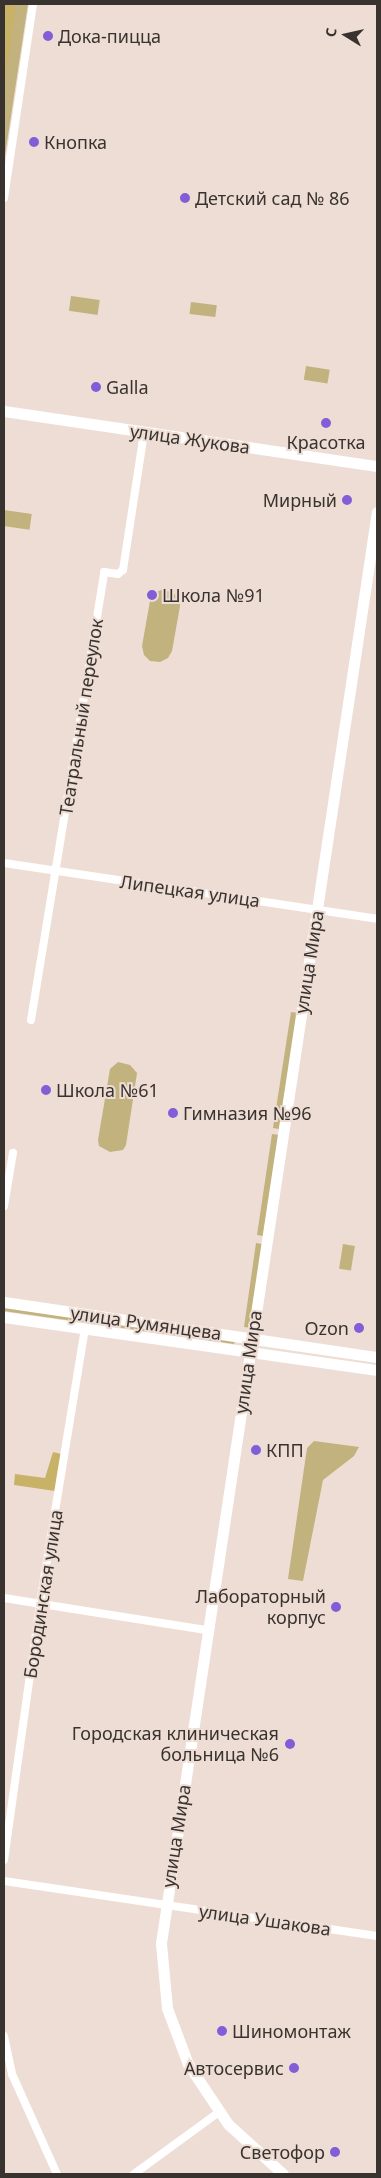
<!DOCTYPE html>
<meta charset="utf-8">
<style>
body{margin:0}
#map{position:relative;width:381px;height:2178px;overflow:hidden;background:#eeddd4;font-family:"Noto Sans",sans-serif}
div>[style]{position:absolute}
[style*='--x']{left:calc(var(--x)*1px);top:calc(var(--y)*1px);width:calc(var(--w)*1px);rotate:calc(var(--a)*1deg)}
.green>*{inset:0;background:#c2b27e;transform-origin:0 0}
.forest>*{inset:0;background:#c8b268}
.minor>*{height:8px;margin:-4px;padding:0 4px;transform-origin:4px;border-radius:4px;background:#fff}
.secondary>*{height:11px;margin:-5.5px;padding:0 5.5px;transform-origin:5.5px;border-radius:5.5px;background:#fff}
.dots>*{width:14px;height:14px;translate:-50% -50%;box-sizing:border-box;border:2px solid #eeddd4;border-radius:50%}
span{translate:-50% -50%;white-space:nowrap;text-align:center;line-height:1.15;-webkit-text-stroke:4px #eeddd4;paint-order:stroke}
.poi-label{font-size:18px;color:#39332f}
.left{translate:0 -50%;text-align:left}
.right{translate:-100% -50%;text-align:right}
.street-label{font-size:18px;color:#39332f}
.frame{position:absolute;inset:0;border:5px solid #39332f;pointer-events:none}
.north{position:absolute;left:321px;top:10px;width:50px;height:50px;-webkit-text-stroke:4px #eeddd4;paint-order:stroke;rotate:280deg;font-size:14px;font-weight:700;line-height:20px;text-align:center;color:#39332f}
.north::after{content:'';display:block;margin:auto;width:18px;height:22px;background:#39332f;clip-path:polygon(50% 0,100% 100%,50% 72%,0 100%)}
</style>
<div id="map">
<div class="green">
<i style="clip-path:polygon(4px 4px,28px 4px,4px 162px)"></i>
<i style="left:71px;top:296px;width:29px;height:15px;rotate:8deg"></i>
<i style="left:191px;top:302px;width:26px;height:12px;rotate:7deg"></i>
<i style="left:306px;top:366px;width:24px;height:14px;rotate:9deg"></i>
<i style="left:4px;top:510px;width:28px;height:16px;rotate:8deg"></i>
<i style="clip-path:polygon(161px 590px,172px 592px,179px 598px,180px 606px,172px 651px,168px 658px,160px 662px,150px 661px,144px 655px,142px 646px,150px 601px,153px 594px)"></i>
<i style="clip-path:polygon(291px 1012px,298px 1013px,279px 1129px,273px 1128px)"></i>
<i style="clip-path:polygon(118px 1062px,130px 1065px,137px 1073px,126px 1145px,123px 1150px,110px 1152px,99px 1146px,98px 1140px,110px 1069px)"></i>
<i style="clip-path:polygon(272px 1134px,279px 1135px,263px 1236px,257px 1235px)"></i>
<i style="clip-path:polygon(256px 1243px,262px 1244px,251px 1328px,244px 1327px)"></i>
<i style="left:343px;top:1244px;width:12px;height:25px;rotate:9deg"></i>
<i style="clip-path:polygon(4px 1306px,235px 1340px,234px 1344px,4px 1311px)"></i>
<i style="clip-path:polygon(314px 1441px,359px 1447px,354px 1456px,323px 1480px,303px 1581px,288px 1579px,307px 1448px)"></i>
</div>
<div class="forest">
<i style="clip-path:polygon(5px 4px,16px 4px,4px 90px,4px 14px)"></i>
<i style="clip-path:polygon(53px 1452px,61px 1454px,55px 1491px,14px 1485px,15px 1474px,45px 1478px)"></i>
</div>
<div class="minor">
<i style="--x:4;--y:198;--w:196;--a:-81.5"></i>
<i style="--x:4;--y:863;--w:377;--a:8.5"></i>
<i style="--x:31;--y:1020;--w:454;--a:-80.7"></i>
<i style="--x:104;--y:572;--w:14;--a:8"></i>
<i style="--x:118;--y:574;--w:6;--a:-39"></i>
<i style="--x:123;--y:570;--w:140;--a:-81.3"></i>
<i style="--x:4;--y:1206;--w:54;--a:-80.4"></i>
<i style="--x:4;--y:1598;--w:206;--a:9"></i>
<i style="--x:4;--y:1860;--w:260;--a:-82"></i>
<i style="--x:40;--y:1603;--w:278;--a:-80.7"></i>
<i style="--x:4;--y:1881;--w:377;--a:8.4"></i>
<i style="--x:4;--y:2036;--w:39;--a:78"></i>
<i style="--x:12;--y:2074;--w:110;--a:65.8"></i>
<i style="--x:134;--y:2174;--w:105;--a:-36.1"></i>
</div>
<div class="secondary">
<i style="--x:4;--y:411;--w:377;--a:8.4"></i>
<i style="--x:4;--y:1302;--w:377;--a:8.4"></i>
<i style="--x:4;--y:1317;--w:377;--a:8.1"></i>
<i style="--x:283;--y:2174;--w:74;--a:-137.7"></i>
<i style="--x:228;--y:2124;--w:72;--a:-123.7"></i>
<i style="--x:188;--y:2064;--w:60;--a:-110.6"></i>
<i style="--x:167;--y:2008;--w:65;--a:-95.3"></i>
<i style="--x:161;--y:1943;--w:1447;--a:-81.42"></i>
</div>
<div class="dots">
<i style="left:48px;top:36px;background:#815dd8"></i>
<i style="left:34px;top:142px;background:#815dd8"></i>
<i style="left:185px;top:198px;background:#815dd8"></i>
<i style="left:96px;top:387px;background:#815dd8"></i>
<i style="left:326px;top:423px;background:#815dd8"></i>
<i style="left:347px;top:500px;background:#815dd8"></i>
<i style="left:152px;top:595px;background:#815dd8"></i>
<i style="left:46px;top:1090px;background:#815dd8"></i>
<i style="left:173px;top:1113px;background:#815dd8"></i>
<i style="left:359px;top:1328px;background:#815dd8"></i>
<i style="left:256px;top:1450px;background:#815dd8"></i>
<i style="left:336px;top:1607px;background:#815dd8"></i>
<i style="left:290px;top:1744px;background:#815dd8"></i>
<i style="left:222px;top:2031px;background:#815dd8"></i>
<i style="left:294px;top:2068px;background:#815dd8"></i>
<i style="left:335px;top:2152px;background:#815dd8"></i>
</div>
<div class="poi-label">
<span class="left" style="left:58px;top:36px">Дока-пицца</span>
<span class="left" style="left:44px;top:142px">Кнопка</span>
<span class="left" style="left:195px;top:198px">Детский сад № 86</span>
<span class="left" style="left:106px;top:387px">Galla</span>
<span style="left:326px;top:442px">Красотка</span>
<span class="right" style="left:337px;top:500px">Мирный</span>
<span class="left" style="left:162px;top:595px">Школа №91</span>
<span class="left" style="left:56px;top:1090px">Школа №61</span>
<span class="left" style="left:183px;top:1113px">Гимназия №96</span>
<span class="right" style="left:349px;top:1328px">Ozon</span>
<span class="left" style="left:266px;top:1450px">КПП</span>
<span class="right" style="left:326px;top:1607px">Лабораторный<br>корпус</span>
<span class="right" style="left:279px;top:1744px">Городская клиническая<br>больница №6</span>
<span class="left" style="left:232px;top:2031px">Шиномонтаж</span>
<span class="right" style="left:284px;top:2068px">Автосервис</span>
<span class="right" style="left:325px;top:2152px">Светофор</span>
</div>
<div class="street-label">
<span style="left:190px;top:439px;rotate:8deg">улица Жукова</span>
<span style="left:81px;top:717px;rotate:-81deg">Театральный переулок</span>
<span style="left:190px;top:891px;rotate:8deg">Липецкая улица</span>
<span style="left:309px;top:962px;rotate:-81deg">улица Мира</span>
<span style="left:146px;top:1323px;rotate:8deg">улица Румянцева</span>
<span style="left:248px;top:1362px;rotate:-82deg">улица Мира</span>
<span style="left:43px;top:1594px;rotate:-81deg">Бородинская улица</span>
<span style="left:176px;top:1836px;rotate:-81deg">улица Мира</span>
<span style="left:265px;top:1920px;rotate:8deg">улица Ушакова</span>
</div>
<div class="frame"></div>
<div class="north">С</div>
</div>
